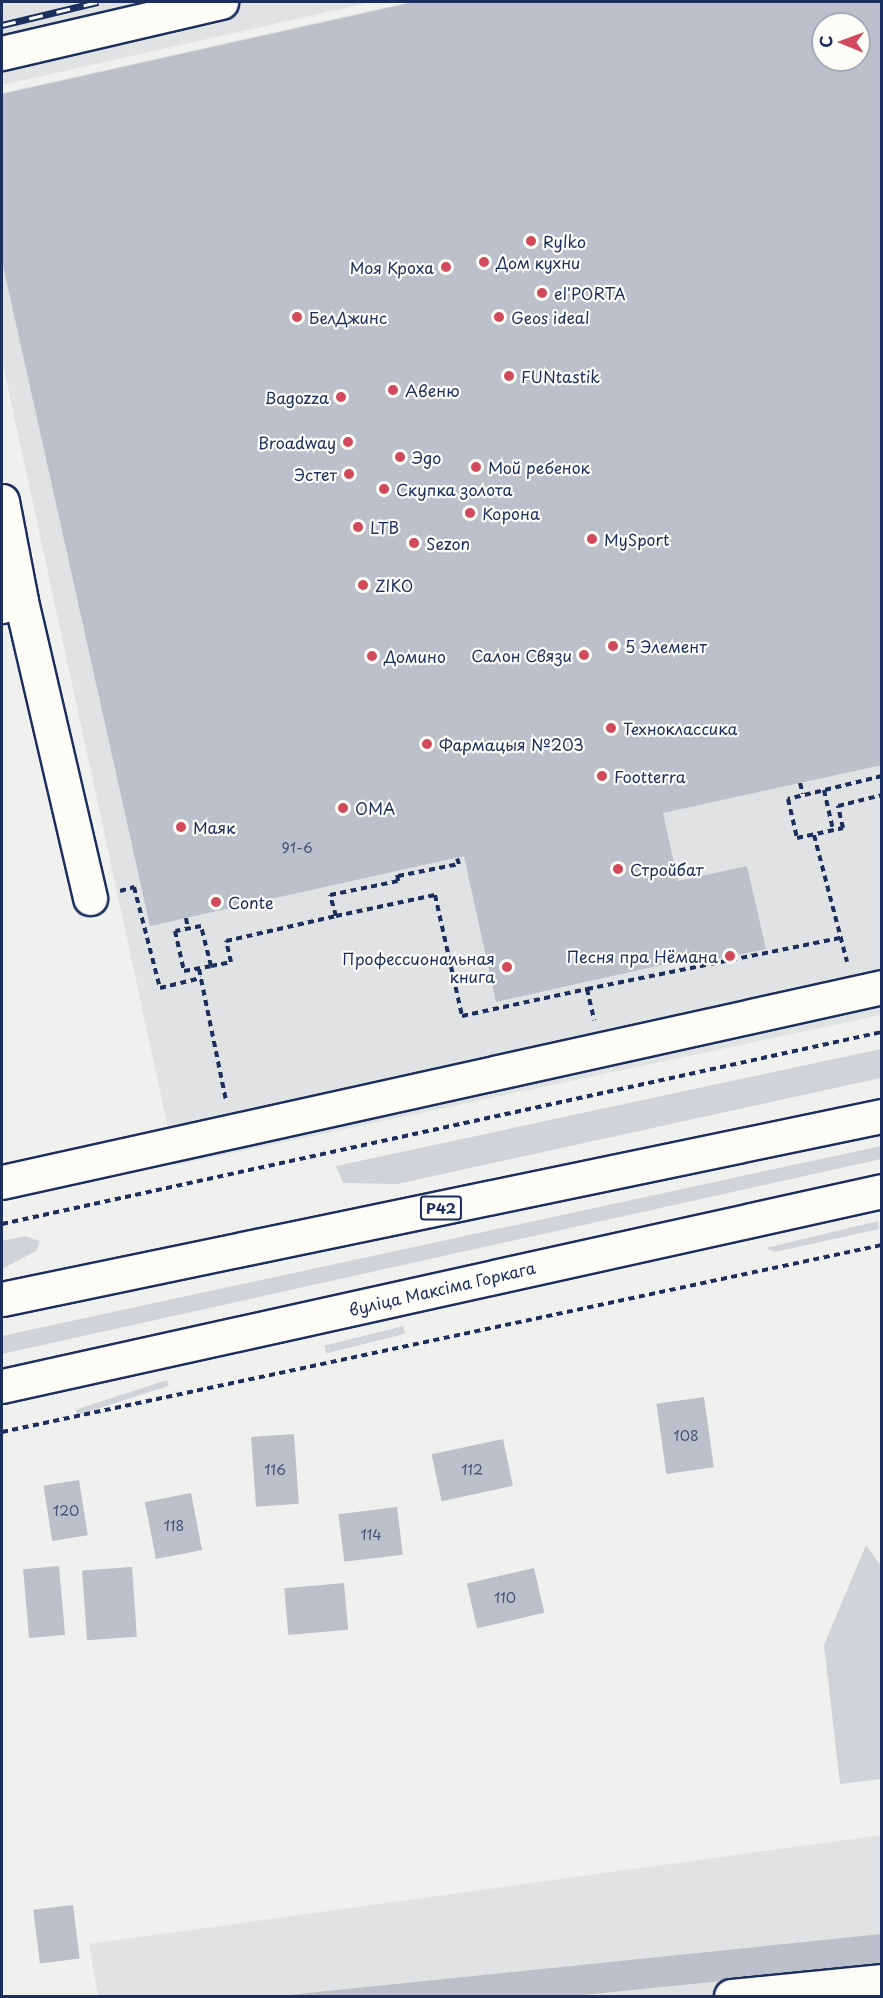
<!DOCTYPE html>
<meta charset="utf-8">
<style>
body{margin:0}
#map{position:relative;width:883px;height:1998px;overflow:hidden;background:#f0f0ee;font-family:"Playpen Sans",sans-serif}
div>[style]{position:absolute}
[style*='--x']{left:calc(var(--x)*1px);top:calc(var(--y)*1px);width:calc(var(--w)*1px);rotate:calc(var(--a)*1deg)}
.built>*{inset:0;background:#e0e2e3}
.green>*{inset:0;background:#d0d3d8;transform-origin:0 0}
.building>*{inset:0;background:#bbc0ca;transform-origin:0 0}
.path>*{height:4px;margin-top:-2px;transform-origin:0;background:repeating-linear-gradient(90deg,#1b2f5e 0 6px,transparent 0 10.5px)}
.roads{filter:drop-shadow(2px 0 #1b2f5e) drop-shadow(-2px 0 #1b2f5e) drop-shadow(0 2px #1b2f5e) drop-shadow(0 -2px #1b2f5e)}
.minor>*{height:33px;margin:-16.5px;padding:0 16.5px;transform-origin:16.5px;border-radius:16.5px;background:#fdfcf7}
.major>*{height:33px;margin:-16.5px;padding:0 16.5px;transform-origin:16.5px;border-radius:16.5px;background:#fdfcf7}
.rail>*{height:7px;margin-top:-3.5px;transform-origin:0;background:repeating-linear-gradient(90deg,#fdfcf7 0 14px,#1b2f5e 0 28px);box-sizing:border-box;border-block:2px solid #1b2f5e}
.dots>*{width:16px;height:16px;translate:-50% -50%;box-sizing:border-box;border:3px solid #fdfcf7;border-radius:50%}
span{translate:-50% -50%;white-space:nowrap;text-align:center;line-height:1.15;-webkit-text-stroke:4.5px #fdfcf7;paint-order:stroke}
.number-label{font-size:14px;color:#435379}
.number-label span{-webkit-text-stroke-width:0}
.shield-label span{padding:2px 4px;background:#fdfcf7;border:2px solid;border-radius:4px;-webkit-text-stroke-width:0}
.shield-label{font-size:15px;color:#1b2f5e;font-weight:700}
.poi-label{font-size:16px;color:#1b2f5e}
.left{translate:0 -50%;text-align:left}
.right{translate:-100% -50%;text-align:right}
.street-label{font-size:16px;color:#1b2f5e}
.frame{position:absolute;inset:0;border:3px solid #1b2f5e;pointer-events:none}
.north{position:absolute;left:811px;top:12px;width:60px;height:60px;box-sizing:border-box;background:#fdfcf7;border:2px solid #a3aaba;border-radius:50%;rotate:271deg;font-size:16px;font-weight:700;line-height:24px;text-align:center;color:#1b2f5e}
.north::after{content:'';display:block;margin:auto;width:21px;height:27px;background:#d1495b;clip-path:polygon(50% 0,100% 100%,50% 72%,0 100%)}
</style>
<div id="map">
<div class="built">
<i style="clip-path:polygon(2px 2px,372px 2px,2px 85px)"></i>
<i style="clip-path:polygon(evenodd,409px 2px,881px 2px,881px 1015px,176px 1165px,2px 360px,2px 93px,409px 2px,823px 24px,859px 24px,859px 60px,823px 60px,823px 24px)"></i>
<i style="clip-path:polygon(881px 1835px,881px 1996px,98px 1996px,89px 1944px)"></i>
</div>
<div class="green">
<i style="clip-path:polygon(881px 1049px,881px 1078px,397px 1184px,343px 1183px,336px 1166px)"></i>
<i style="clip-path:polygon(881px 1146px,881px 1159px,2px 1354px,2px 1336px)"></i>
<i style="clip-path:polygon(878px 1221px,879px 1229px,775px 1252px,766px 1248px)"></i>
<i style="clip-path:polygon(25px 1236px,40px 1241px,36px 1251px,2px 1269px,2px 1241px)"></i>
<i style="left:403px;top:1326px;width:8px;height:81px;rotate:76deg"></i>
<i style="left:167px;top:1380px;width:6px;height:96px;rotate:72deg"></i>
<i style="clip-path:polygon(866px 1545px,881px 1566px,881px 1779px,840px 1784px,824px 1645px)"></i>
</div>
<div class="building">
<i style="clip-path:polygon(evenodd,414px 2px,882px 2px,882px 765px,663px 813px,678px 881px,747px 866px,766px 949px,694px 964px,693px 958px,496px 1002px,464px 856px,150px 926px,2px 261px,2px 94px,414px 2px,823px 24px,859px 24px,859px 60px,823px 60px,823px 24px)"></i>
<i style="left:704px;top:1397px;width:71px;height:48px;rotate:82deg"></i>
<i style="left:294px;top:1434px;width:70px;height:43px;rotate:86deg"></i>
<i style="left:503px;top:1439px;width:48px;height:73px;rotate:78deg"></i>
<i style="left:79px;top:1480px;width:56px;height:36px;rotate:81deg"></i>
<i style="left:191px;top:1493px;width:58px;height:47px;rotate:79deg"></i>
<i style="left:397px;top:1507px;width:48px;height:59px;rotate:83deg"></i>
<i style="left:59px;top:1566px;width:69px;height:36px;rotate:85deg"></i>
<i style="left:132px;top:1567px;width:70px;height:50px;rotate:86deg"></i>
<i style="left:534px;top:1568px;width:46px;height:69px;rotate:77deg"></i>
<i style="left:344px;top:1583px;width:47px;height:60px;rotate:85deg"></i>
<i style="left:73px;top:1905px;width:54px;height:40px;rotate:83deg"></i>
<i style="clip-path:polygon(882px 1934px,882px 1965px,573px 1996px,279px 1996px)"></i>
</div>
<div class="path">
<i style="--x:882;--y:776;--w:97;--a:166.3"></i>
<i style="--x:788;--y:799;--w:40;--a:77"></i>
<i style="--x:797;--y:838;--w:47;--a:-12.3"></i>
<i style="--x:843;--y:828;--w:23;--a:-103"></i>
<i style="--x:838;--y:806;--w:45;--a:-14"></i>
<i style="--x:800;--y:783;--w:11;--a:75"></i>
<i style="--x:824;--y:790;--w:41;--a:77.3"></i>
<i style="--x:814;--y:835;--w:131;--a:75.4"></i>
<i style="--x:398;--y:876;--w:62;--a:-11.1"></i>
<i style="--x:459;--y:864;--w:6;--a:-108"></i>
<i style="--x:120;--y:891;--w:15;--a:-16"></i>
<i style="--x:134;--y:887;--w:104;--a:75.6"></i>
<i style="--x:160;--y:988;--w:42;--a:-13.7"></i>
<i style="--x:336;--y:916;--w:101;--a:-12"></i>
<i style="--x:435;--y:895;--w:124;--a:77.4"></i>
<i style="--x:462;--y:1016;--w:128;--a:-12.2"></i>
<i style="--x:587;--y:989;--w:32;--a:77"></i>
<i style="--x:186;--y:918;--w:11;--a:80"></i>
<i style="--x:211;--y:966;--w:41;--a:-104"></i>
<i style="--x:201;--y:926;--w:26;--a:169"></i>
<i style="--x:175;--y:931;--w:41;--a:77.3"></i>
<i style="--x:184;--y:971;--w:27;--a:-10"></i>
<i style="--x:211;--y:966;--w:20;--a:-11"></i>
<i style="--x:231;--y:962;--w:22;--a:-103"></i>
<i style="--x:226;--y:941;--w:113;--a:-12.8"></i>
<i style="--x:336;--y:916;--w:22;--a:-106"></i>
<i style="--x:330;--y:895;--w:69;--a:-11.6"></i>
<i style="--x:398;--y:881;--w:10;--a:-96"></i>
<i style="--x:199;--y:969;--w:135;--a:78.4"></i>
<i style="--x:587;--y:989;--w:259;--a:-11.4"></i>
<i style="--x:2;--y:1224;--w:901;--a:-12.31"></i>
<i style="--x:2;--y:1432;--w:900;--a:-12"></i>
</div>
<div class="roads">
<div class="minor">
<i style="--x:2;--y:53;--w:225;--a:-13.1"></i>
<i style="--x:2;--y:501;--w:102;--a:79.2"></i>
<i style="--x:21;--y:601;--w:20;--a:165"></i>
<i style="--x:21;--y:601;--w:305;--a:76.9"></i>
<i style="--x:2;--y:1182;--w:901;--a:-12.49"></i>
<i style="--x:731;--y:1996;--w:152;--a:-5.7"></i>
</div>
<div class="major">
<i style="--x:2;--y:1299;--w:899;--a:-11.75"></i>
<i style="--x:2;--y:1386;--w:901;--a:-12.49"></i>
</div>
</div>
<div class="rail">
<i style="--x:2;--y:25;--w:99;--a:-13.5"></i>
</div>
<div class="dots">
<i style="left:531px;top:241px;background:#d1495b"></i>
<i style="left:484px;top:262px;background:#d1495b"></i>
<i style="left:446px;top:267px;background:#d1495b"></i>
<i style="left:542px;top:293px;background:#d1495b"></i>
<i style="left:297px;top:317px;background:#d1495b"></i>
<i style="left:499px;top:317px;background:#d1495b"></i>
<i style="left:509px;top:376px;background:#d1495b"></i>
<i style="left:393px;top:390px;background:#d1495b"></i>
<i style="left:341px;top:397px;background:#d1495b"></i>
<i style="left:348px;top:442px;background:#d1495b"></i>
<i style="left:400px;top:457px;background:#d1495b"></i>
<i style="left:476px;top:467px;background:#d1495b"></i>
<i style="left:349px;top:474px;background:#d1495b"></i>
<i style="left:384px;top:489px;background:#d1495b"></i>
<i style="left:470px;top:513px;background:#d1495b"></i>
<i style="left:358px;top:527px;background:#d1495b"></i>
<i style="left:592px;top:539px;background:#d1495b"></i>
<i style="left:414px;top:543px;background:#d1495b"></i>
<i style="left:363px;top:585px;background:#d1495b"></i>
<i style="left:613px;top:646px;background:#d1495b"></i>
<i style="left:584px;top:655px;background:#d1495b"></i>
<i style="left:372px;top:656px;background:#d1495b"></i>
<i style="left:611px;top:728px;background:#d1495b"></i>
<i style="left:427px;top:744px;background:#d1495b"></i>
<i style="left:602px;top:776px;background:#d1495b"></i>
<i style="left:343px;top:808px;background:#d1495b"></i>
<i style="left:181px;top:827px;background:#d1495b"></i>
<i style="left:618px;top:869px;background:#d1495b"></i>
<i style="left:216px;top:902px;background:#d1495b"></i>
<i style="left:730px;top:956px;background:#d1495b"></i>
<i style="left:507px;top:967px;background:#d1495b"></i>
</div>
<div class="number-label">
<span style="left:297px;top:848px">91-6</span>
<span style="left:686px;top:1436px">108</span>
<span style="left:275px;top:1470px">116</span>
<span style="left:472px;top:1470px">112</span>
<span style="left:66px;top:1511px">120</span>
<span style="left:174px;top:1526px">118</span>
<span style="left:371px;top:1535px">114</span>
<span style="left:505px;top:1598px">110</span>
</div>
<div class="shield-label">
<span style="left:441px;top:1208px">Р42</span>
</div>
<div class="poi-label">
<span class="left" style="left:543px;top:241px">Rylko</span>
<span class="left" style="left:496px;top:262px">Дом кухни</span>
<span class="right" style="left:434px;top:267px">Моя Кроха</span>
<span class="left" style="left:554px;top:293px">el'PORTA</span>
<span class="left" style="left:309px;top:317px">БелДжинс</span>
<span class="left" style="left:511px;top:317px">Geos ideal</span>
<span class="left" style="left:521px;top:376px">FUNtastik</span>
<span class="left" style="left:405px;top:390px">Авеню</span>
<span class="right" style="left:329px;top:397px">Bagozza</span>
<span class="right" style="left:336px;top:442px">Broadway</span>
<span class="left" style="left:412px;top:457px">Эgo</span>
<span class="left" style="left:488px;top:467px">Мой ребенок</span>
<span class="right" style="left:337px;top:474px">Эстет</span>
<span class="left" style="left:396px;top:489px">Скупка золота</span>
<span class="left" style="left:482px;top:513px">Корона</span>
<span class="left" style="left:370px;top:527px">LTB</span>
<span class="left" style="left:604px;top:539px">MySport</span>
<span class="left" style="left:426px;top:543px">Sezon</span>
<span class="left" style="left:375px;top:585px">ZIKO</span>
<span class="left" style="left:625px;top:646px">5 Элемент</span>
<span class="right" style="left:572px;top:655px">Салон Связи</span>
<span class="left" style="left:384px;top:656px">Домино</span>
<span class="left" style="left:623px;top:728px">Техноклассика</span>
<span class="left" style="left:439px;top:744px">Фармацыя №203</span>
<span class="left" style="left:614px;top:776px">Footterra</span>
<span class="left" style="left:355px;top:808px">ОМА</span>
<span class="left" style="left:193px;top:827px">Маяк</span>
<span class="left" style="left:630px;top:869px">Стройбат</span>
<span class="left" style="left:228px;top:902px">Conte</span>
<span class="right" style="left:718px;top:956px">Песня пра Нёмана</span>
<span class="right" style="left:495px;top:967px">Профессиональная<br>книга</span>
</div>
<div class="street-label">
<span style="left:442px;top:1288px;rotate:-13deg">вуліца Максіма Горкага</span>
</div>
<div class="frame"></div>
<div class="north">С</div>
</div>
